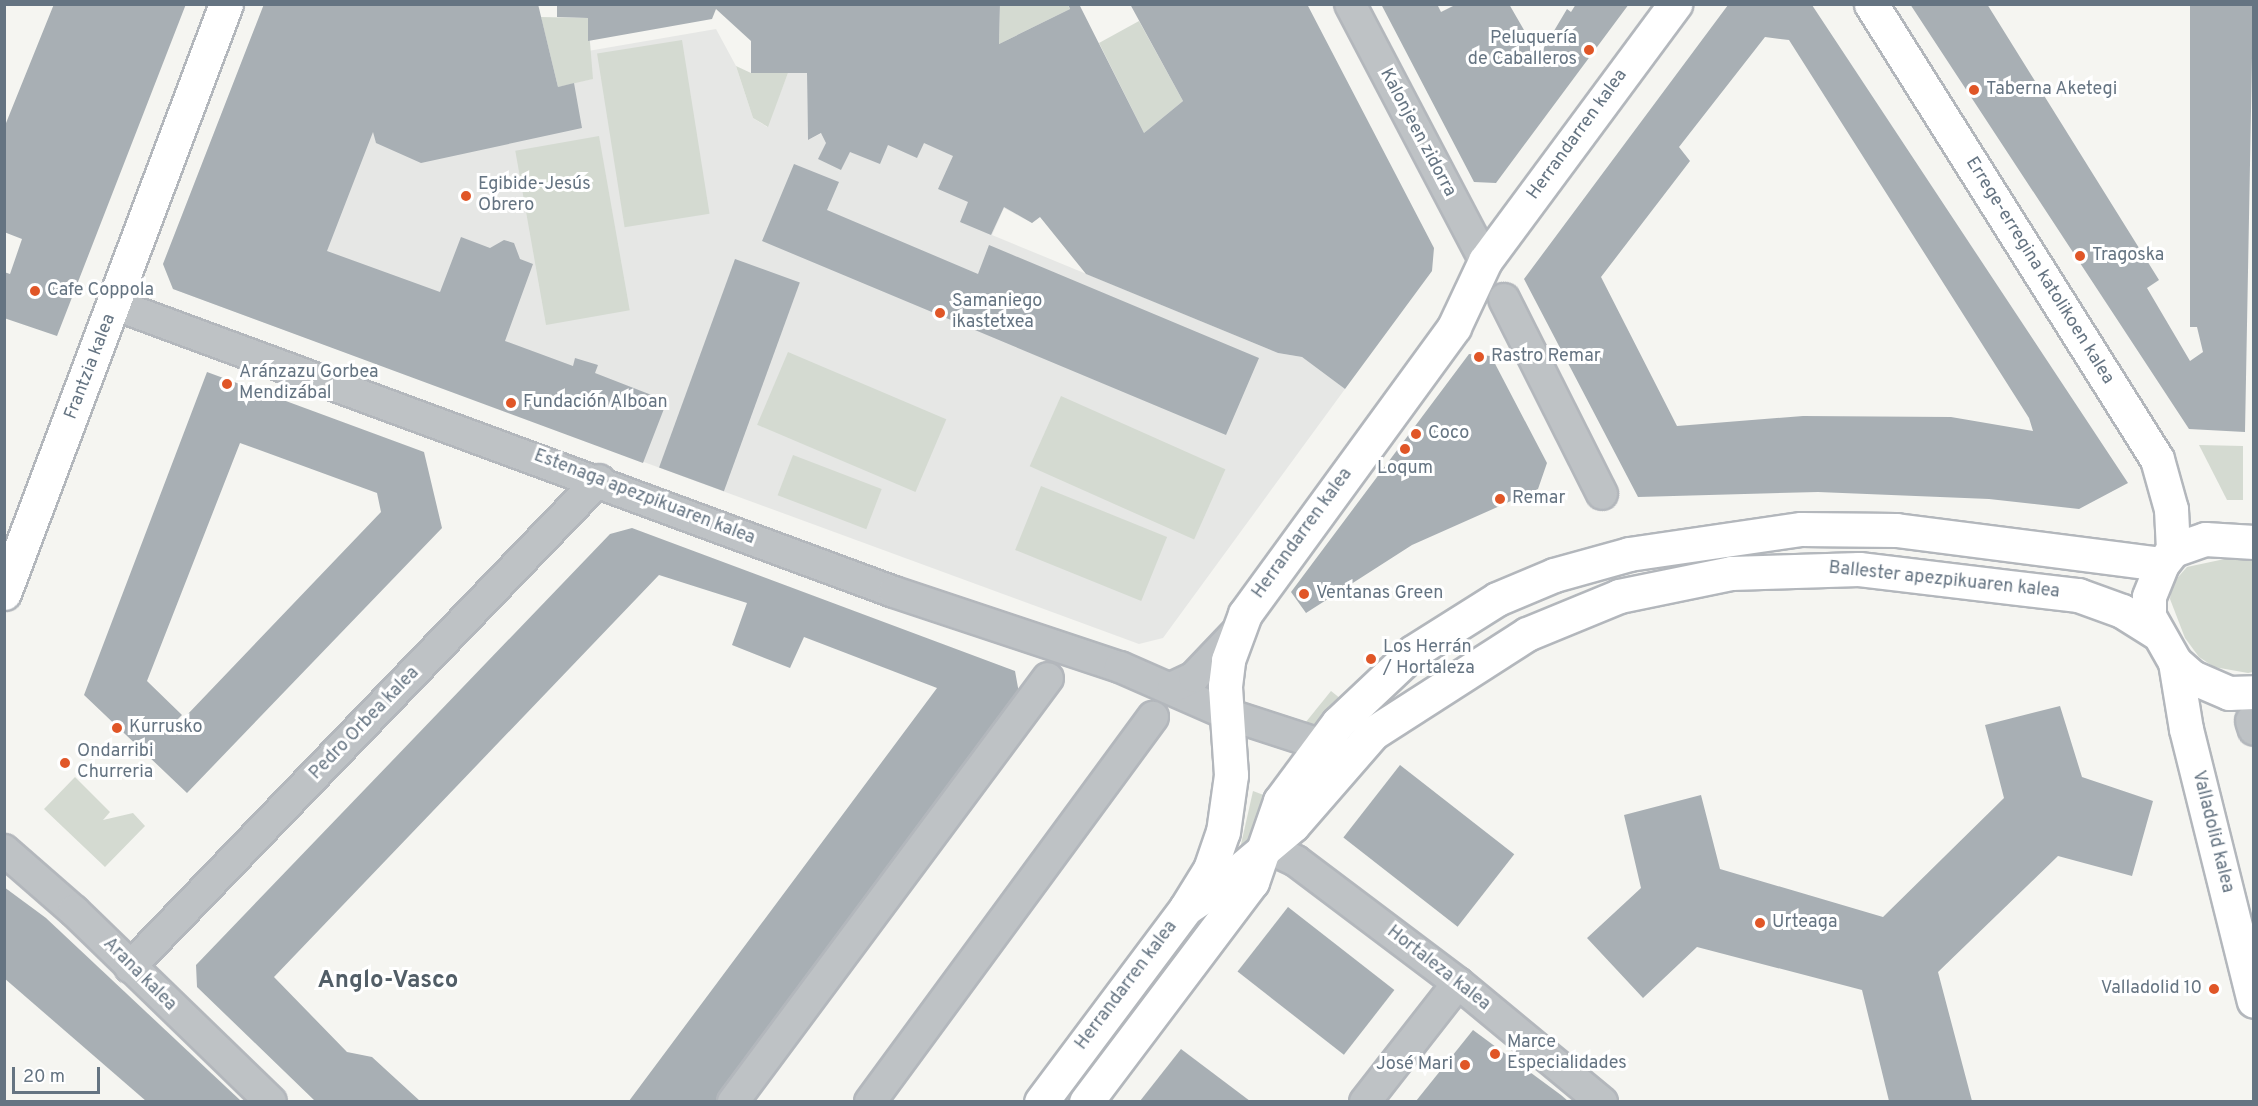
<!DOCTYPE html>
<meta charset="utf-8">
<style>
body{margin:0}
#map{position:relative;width:2258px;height:1106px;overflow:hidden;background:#f5f5f1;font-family:Overpass,sans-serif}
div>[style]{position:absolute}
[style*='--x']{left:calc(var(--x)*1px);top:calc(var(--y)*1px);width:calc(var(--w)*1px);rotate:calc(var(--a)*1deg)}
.built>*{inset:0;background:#e6e7e5}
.green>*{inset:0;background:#d4dad1;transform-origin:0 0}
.building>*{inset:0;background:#a8afb4;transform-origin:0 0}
.roads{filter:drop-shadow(2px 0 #b3b7bc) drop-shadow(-2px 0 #b3b7bc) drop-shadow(0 2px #b3b7bc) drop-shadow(0 -2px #b3b7bc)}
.street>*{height:30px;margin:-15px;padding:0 15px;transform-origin:15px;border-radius:15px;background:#bec2c5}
.secondary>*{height:33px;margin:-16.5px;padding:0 16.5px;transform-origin:16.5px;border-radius:16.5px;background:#fff}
.primary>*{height:33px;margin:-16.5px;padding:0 16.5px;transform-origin:16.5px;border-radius:16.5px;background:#fff}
.dots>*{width:16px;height:16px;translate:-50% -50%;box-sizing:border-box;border:3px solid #fff;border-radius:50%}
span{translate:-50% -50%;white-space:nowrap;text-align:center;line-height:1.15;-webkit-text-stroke:6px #fff;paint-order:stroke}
.poi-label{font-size:18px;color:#657482}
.right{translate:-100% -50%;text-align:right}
.left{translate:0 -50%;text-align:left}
.street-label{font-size:18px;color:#657482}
.district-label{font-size:24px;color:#525e67;font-weight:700}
.frame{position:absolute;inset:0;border:6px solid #657482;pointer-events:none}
.scale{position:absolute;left:12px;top:1067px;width:88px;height:27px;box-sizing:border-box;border:3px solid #657482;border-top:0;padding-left:8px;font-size:18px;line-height:21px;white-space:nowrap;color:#657482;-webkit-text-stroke:4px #fff;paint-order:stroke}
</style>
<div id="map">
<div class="built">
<i style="clip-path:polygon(264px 5px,299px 5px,438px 111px,592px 79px,588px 51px,716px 29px,736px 66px,753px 118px,767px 127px,788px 73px,807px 73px,808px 140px,1079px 5px,1144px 133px,1032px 223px,1004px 208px,992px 235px,1278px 353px,1302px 357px,1345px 389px,1163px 638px,1139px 644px,173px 289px,163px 264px)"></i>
</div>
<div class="green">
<i style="clip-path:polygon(1000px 5px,1068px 5px,1070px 9px,999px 44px)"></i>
<i style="clip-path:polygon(541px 17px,588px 18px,593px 79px,558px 87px)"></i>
<i style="clip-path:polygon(1139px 21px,1183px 101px,1144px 133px,1099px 43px)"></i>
<i style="left:682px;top:40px;width:176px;height:86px;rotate:81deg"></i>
<i style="clip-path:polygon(736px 66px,751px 73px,788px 73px,768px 127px,753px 118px)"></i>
<i style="left:599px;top:136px;width:177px;height:85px;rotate:80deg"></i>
<i style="left:788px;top:352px;width:172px;height:79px;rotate:23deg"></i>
<i style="left:1061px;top:396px;width:180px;height:77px;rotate:24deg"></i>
<i style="clip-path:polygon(2199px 445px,2243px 446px,2243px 500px,2227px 500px)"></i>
<i style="left:793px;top:455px;width:95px;height:43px;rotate:21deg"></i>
<i style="left:1041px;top:486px;width:136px;height:69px;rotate:22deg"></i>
<i style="clip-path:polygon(2234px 557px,2253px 560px,2253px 672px,2248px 673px,2214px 667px,2199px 657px,2185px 638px,2170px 599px,2172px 584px,2187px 567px)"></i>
<i style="left:1331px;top:691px;width:14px;height:51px;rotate:39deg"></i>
<i style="clip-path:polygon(75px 777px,110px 812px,103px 820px,133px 813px,145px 826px,105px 867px,44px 809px)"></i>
<i style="clip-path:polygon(1253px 791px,1269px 797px,1253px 843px,1239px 853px)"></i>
</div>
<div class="building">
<i style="clip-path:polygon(54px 4px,186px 4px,57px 336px,4px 318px,4px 272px,10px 274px,22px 239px,4px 232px,4px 128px)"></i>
<i style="clip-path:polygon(264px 4px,538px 4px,558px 87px,574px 83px,582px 128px,421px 163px,376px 143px,373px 132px,327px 251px,440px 292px,461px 237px,490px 248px,504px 240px,514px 243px,520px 259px,533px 264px,505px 341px,573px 366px,575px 358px,598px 365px,595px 373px,667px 401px,643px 463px,173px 289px,163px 264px)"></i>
<i style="clip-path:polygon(557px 4px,1000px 4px,999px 44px,1070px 9px,1068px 4px,1079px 4px,1144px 133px,1183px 101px,1130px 4px,1307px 4px,1434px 248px,1432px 271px,1345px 389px,1302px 357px,1278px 353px,1086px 274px,1040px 217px,1032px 223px,1004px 207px,991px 235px,960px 222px,968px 202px,938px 189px,953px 156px,924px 143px,917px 158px,888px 145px,880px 164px,850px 152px,841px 170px,818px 159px,826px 143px,821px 133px,808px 140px,807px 73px,751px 73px,751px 41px,716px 9px,712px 19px,588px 41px,588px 18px,557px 17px)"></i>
<i style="clip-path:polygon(1381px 4px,1437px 4px,1441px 12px,1457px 4px,1509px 4px,1539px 56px,1567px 9px,1571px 12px,1576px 4px,1629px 4px,1496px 183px,1474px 182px)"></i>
<i style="clip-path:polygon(1910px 4px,1987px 4px,2159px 280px,2147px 288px,2190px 361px,2203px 352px,2197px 327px,2190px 327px,2190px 4px,2253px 4px,2245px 432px,2189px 429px)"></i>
<i style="clip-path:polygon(evenodd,1728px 5px,1812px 5px,2128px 483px,2079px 509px,1989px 499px,1818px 492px,1638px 497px,1524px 279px,1728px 5px,1765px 37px,1789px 40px,2029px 418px,2033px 431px,1951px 417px,1803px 416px,1677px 426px,1601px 277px,1690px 161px,1679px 147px,1765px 37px)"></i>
<i style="clip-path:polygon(794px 164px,839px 182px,827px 210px,978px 274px,989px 245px,1259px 358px,1226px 435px,762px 241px)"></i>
<i style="left:735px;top:259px;width:69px;height:222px;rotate:20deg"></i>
<i style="clip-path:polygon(1469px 354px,1491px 356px,1547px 463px,1538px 489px,1412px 545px,1306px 613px,1291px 592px)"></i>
<i style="clip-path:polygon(evenodd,207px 372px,424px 452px,442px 528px,187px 793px,84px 695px,207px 372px,240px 443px,377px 493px,381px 512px,186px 716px,189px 719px,184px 725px,178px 719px,182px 715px,147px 681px,240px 443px)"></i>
<i style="clip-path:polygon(632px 528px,1015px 671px,1019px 693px,719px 1101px,629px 1101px,937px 688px,804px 637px,790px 668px,732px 645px,747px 603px,659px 575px,274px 977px,347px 1052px,372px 1057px,420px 1101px,315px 1101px,197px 987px,196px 965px,610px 534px)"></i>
<i style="clip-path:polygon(2060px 706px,2082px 777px,2153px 801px,2132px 876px,2058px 856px,1938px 972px,1972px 1101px,1889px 1101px,1862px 990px,1697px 947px,1643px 998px,1587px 938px,1641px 888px,1624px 815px,1701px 795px,1720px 869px,1883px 917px,2004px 798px,1985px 725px)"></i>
<i style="left:1400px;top:765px;width:145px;height:92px;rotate:38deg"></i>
<i style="clip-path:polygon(4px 887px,46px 918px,241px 1101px,146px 1101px,4px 978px)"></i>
<i style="left:1288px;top:907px;width:135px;height:82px;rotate:38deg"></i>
<i style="clip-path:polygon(1473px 1030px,1561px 1095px,1568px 1101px,1416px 1101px)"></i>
<i style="clip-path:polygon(1181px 1049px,1250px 1101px,1140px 1101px)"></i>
</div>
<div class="roads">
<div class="street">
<i style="--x:1350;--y:4;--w:290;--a:62.3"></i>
<i style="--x:1504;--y:299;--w:218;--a:63.3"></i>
<i style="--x:116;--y:305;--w:829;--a:20.25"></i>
<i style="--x:894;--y:592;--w:238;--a:18.4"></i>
<i style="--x:1120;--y:667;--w:117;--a:23.7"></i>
<i style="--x:1227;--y:714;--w:123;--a:18"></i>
<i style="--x:1173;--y:687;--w:23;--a:-25"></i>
<i style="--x:1194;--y:677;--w:62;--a:-46.3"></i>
<i style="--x:2251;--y:721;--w:9;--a:72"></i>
<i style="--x:1266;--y:847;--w:33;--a:25"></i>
<i style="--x:1296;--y:861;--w:203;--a:37"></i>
<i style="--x:1458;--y:983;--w:187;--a:39.6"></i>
<i style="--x:4;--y:850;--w:93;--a:41.1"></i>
<i style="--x:74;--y:911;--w:274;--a:44.1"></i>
<i style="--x:130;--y:967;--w:676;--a:-46.08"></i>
<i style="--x:733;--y:1102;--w:528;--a:-53.39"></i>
<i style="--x:870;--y:1102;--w:478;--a:-53.7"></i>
<i style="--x:1365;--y:1102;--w:151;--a:-52"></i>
</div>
<div class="secondary">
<i style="--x:1871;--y:4;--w:537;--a:57.85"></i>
<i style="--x:2157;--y:459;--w:52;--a:74.4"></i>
<i style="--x:2171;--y:509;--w:41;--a:87.2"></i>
<i style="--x:2254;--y:542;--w:49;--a:-176.5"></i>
<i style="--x:2205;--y:539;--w:34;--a:161"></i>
<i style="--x:2173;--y:550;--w:18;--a:128"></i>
<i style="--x:2162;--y:564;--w:35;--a:112"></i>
<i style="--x:2149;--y:597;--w:19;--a:90"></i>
<i style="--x:2149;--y:616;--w:53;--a:60.5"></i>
<i style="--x:2175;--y:662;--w:23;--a:41"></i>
<i style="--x:2192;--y:677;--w:40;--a:23.4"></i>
<i style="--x:2229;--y:693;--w:25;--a:-2"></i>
<i style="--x:4;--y:593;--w:629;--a:-69.35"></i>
<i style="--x:2175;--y:662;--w:68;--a:80.7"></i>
<i style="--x:2186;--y:729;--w:280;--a:76"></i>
<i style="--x:1186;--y:908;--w:52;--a:-34"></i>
<i style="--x:1229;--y:879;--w:84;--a:-40.2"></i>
<i style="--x:1293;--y:825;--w:122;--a:-49"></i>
<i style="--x:1373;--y:733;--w:183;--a:-32.7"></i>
<i style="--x:1527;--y:634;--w:100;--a:-22.4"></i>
<i style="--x:1619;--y:596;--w:114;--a:-11.6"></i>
<i style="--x:1731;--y:573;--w:128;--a:-1.8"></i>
<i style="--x:1859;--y:569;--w:221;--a:6.8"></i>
<i style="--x:2078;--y:595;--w:47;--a:20"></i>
<i style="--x:2122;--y:611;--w:39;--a:32"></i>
<i style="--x:1086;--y:1102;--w:276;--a:-53"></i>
<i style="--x:1252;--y:882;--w:86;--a:-70.9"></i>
<i style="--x:1280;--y:801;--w:97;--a:-53.4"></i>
<i style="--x:1338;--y:723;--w:103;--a:-43.4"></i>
<i style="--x:1413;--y:652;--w:99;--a:-32.2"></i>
<i style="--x:1497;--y:599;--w:62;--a:-22.8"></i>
<i style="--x:1554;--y:575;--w:78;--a:-15.6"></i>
<i style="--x:1629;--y:554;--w:174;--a:-8.3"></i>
<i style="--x:1801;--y:529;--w:95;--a:0.6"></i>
<i style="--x:1896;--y:530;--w:268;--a:7.3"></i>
</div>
<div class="primary">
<i style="--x:1041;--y:1102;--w:242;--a:-53.2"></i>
<i style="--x:1186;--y:908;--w:46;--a:-58.4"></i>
<i style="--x:1210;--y:869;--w:39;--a:-71"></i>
<i style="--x:1223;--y:832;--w:58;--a:-82"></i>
<i style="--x:1231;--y:775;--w:89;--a:-93.9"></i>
<i style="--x:1225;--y:686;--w:26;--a:-83"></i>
<i style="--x:1228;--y:660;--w:49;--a:-69.7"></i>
<i style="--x:1245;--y:614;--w:355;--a:-53.9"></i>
<i style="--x:1454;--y:327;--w:73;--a:-64.8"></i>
<i style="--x:1485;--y:261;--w:320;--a:-53.5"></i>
</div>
</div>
<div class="dots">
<i style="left:1589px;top:50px;background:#e05627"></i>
<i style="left:1974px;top:90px;background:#e05627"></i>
<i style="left:466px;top:196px;background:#e05627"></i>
<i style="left:2080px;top:256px;background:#e05627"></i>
<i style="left:35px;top:291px;background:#e05627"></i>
<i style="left:940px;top:313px;background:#e05627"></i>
<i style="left:1479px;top:357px;background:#e05627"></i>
<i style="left:227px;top:384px;background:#e05627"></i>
<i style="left:511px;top:403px;background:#e05627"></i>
<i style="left:1416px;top:434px;background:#e05627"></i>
<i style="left:1405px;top:449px;background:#e05627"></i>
<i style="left:1500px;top:499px;background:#e05627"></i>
<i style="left:1304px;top:594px;background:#e05627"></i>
<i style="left:1371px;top:659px;background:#e05627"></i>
<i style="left:117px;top:728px;background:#e05627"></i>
<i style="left:65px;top:763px;background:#e05627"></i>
<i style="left:1760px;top:923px;background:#e05627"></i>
<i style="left:2214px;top:989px;background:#e05627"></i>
<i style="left:1495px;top:1054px;background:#e05627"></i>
<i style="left:1465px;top:1065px;background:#e05627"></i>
</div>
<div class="poi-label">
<span class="right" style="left:1577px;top:50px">Peluquería<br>de Caballeros</span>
<span class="left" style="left:1986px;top:90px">Taberna Aketegi</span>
<span class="left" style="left:478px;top:196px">Egibide-Jesús<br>Obrero</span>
<span class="left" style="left:2092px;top:256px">Tragoska</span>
<span class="left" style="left:47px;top:291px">Cafe Coppola</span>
<span class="left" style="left:952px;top:313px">Samaniego<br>ikastetxea</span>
<span class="left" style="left:1491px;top:357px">Rastro Remar</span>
<span class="left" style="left:239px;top:384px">Aránzazu Gorbea<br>Mendizábal</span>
<span class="left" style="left:523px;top:403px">Fundación Alboan</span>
<span class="left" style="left:1428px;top:434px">Coco</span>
<span style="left:1405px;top:469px">Loqum</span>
<span class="left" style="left:1512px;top:499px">Remar</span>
<span class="left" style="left:1316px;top:594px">Ventanas Green</span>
<span class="left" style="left:1383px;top:659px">Los Herrán<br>/ Hortaleza</span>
<span class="left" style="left:129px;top:728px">Kurrusko</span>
<span class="left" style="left:77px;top:763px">Ondarribi<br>Churreria</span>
<span class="left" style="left:1772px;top:923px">Urteaga</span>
<span class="right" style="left:2202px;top:989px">Valladolid 10</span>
<span class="left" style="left:1507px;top:1054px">Marce<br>Especialidades</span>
<span class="right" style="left:1453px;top:1065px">José Mari</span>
</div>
<div class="street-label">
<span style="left:1417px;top:133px;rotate:62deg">Kalonjeen zidorra</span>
<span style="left:1578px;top:135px;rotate:-54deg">Herrandarren kalea</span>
<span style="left:2039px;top:271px;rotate:58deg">Errege-erregina katolikoen kalea</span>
<span style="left:91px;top:367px;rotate:-69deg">Frantzia kalea</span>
<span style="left:644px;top:498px;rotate:21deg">Estenaga apezpikuaren kalea</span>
<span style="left:1303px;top:534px;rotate:-54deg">Herrandarren kalea</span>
<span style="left:1944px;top:581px;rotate:6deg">Ballester apezpikuaren kalea</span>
<span style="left:365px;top:724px;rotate:-46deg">Pedro Orbea kalea</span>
<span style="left:2212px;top:832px;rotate:76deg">Valladolid kalea</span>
<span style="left:1438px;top:969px;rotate:38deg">Hortaleza kalea</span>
<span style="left:139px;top:975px;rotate:45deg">Arana kalea</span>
<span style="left:1127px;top:986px;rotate:-53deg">Herrandarren kalea</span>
</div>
<div class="district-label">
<span style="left:388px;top:982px">Anglo-Vasco</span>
</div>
<div class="frame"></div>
<div class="scale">20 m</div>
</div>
